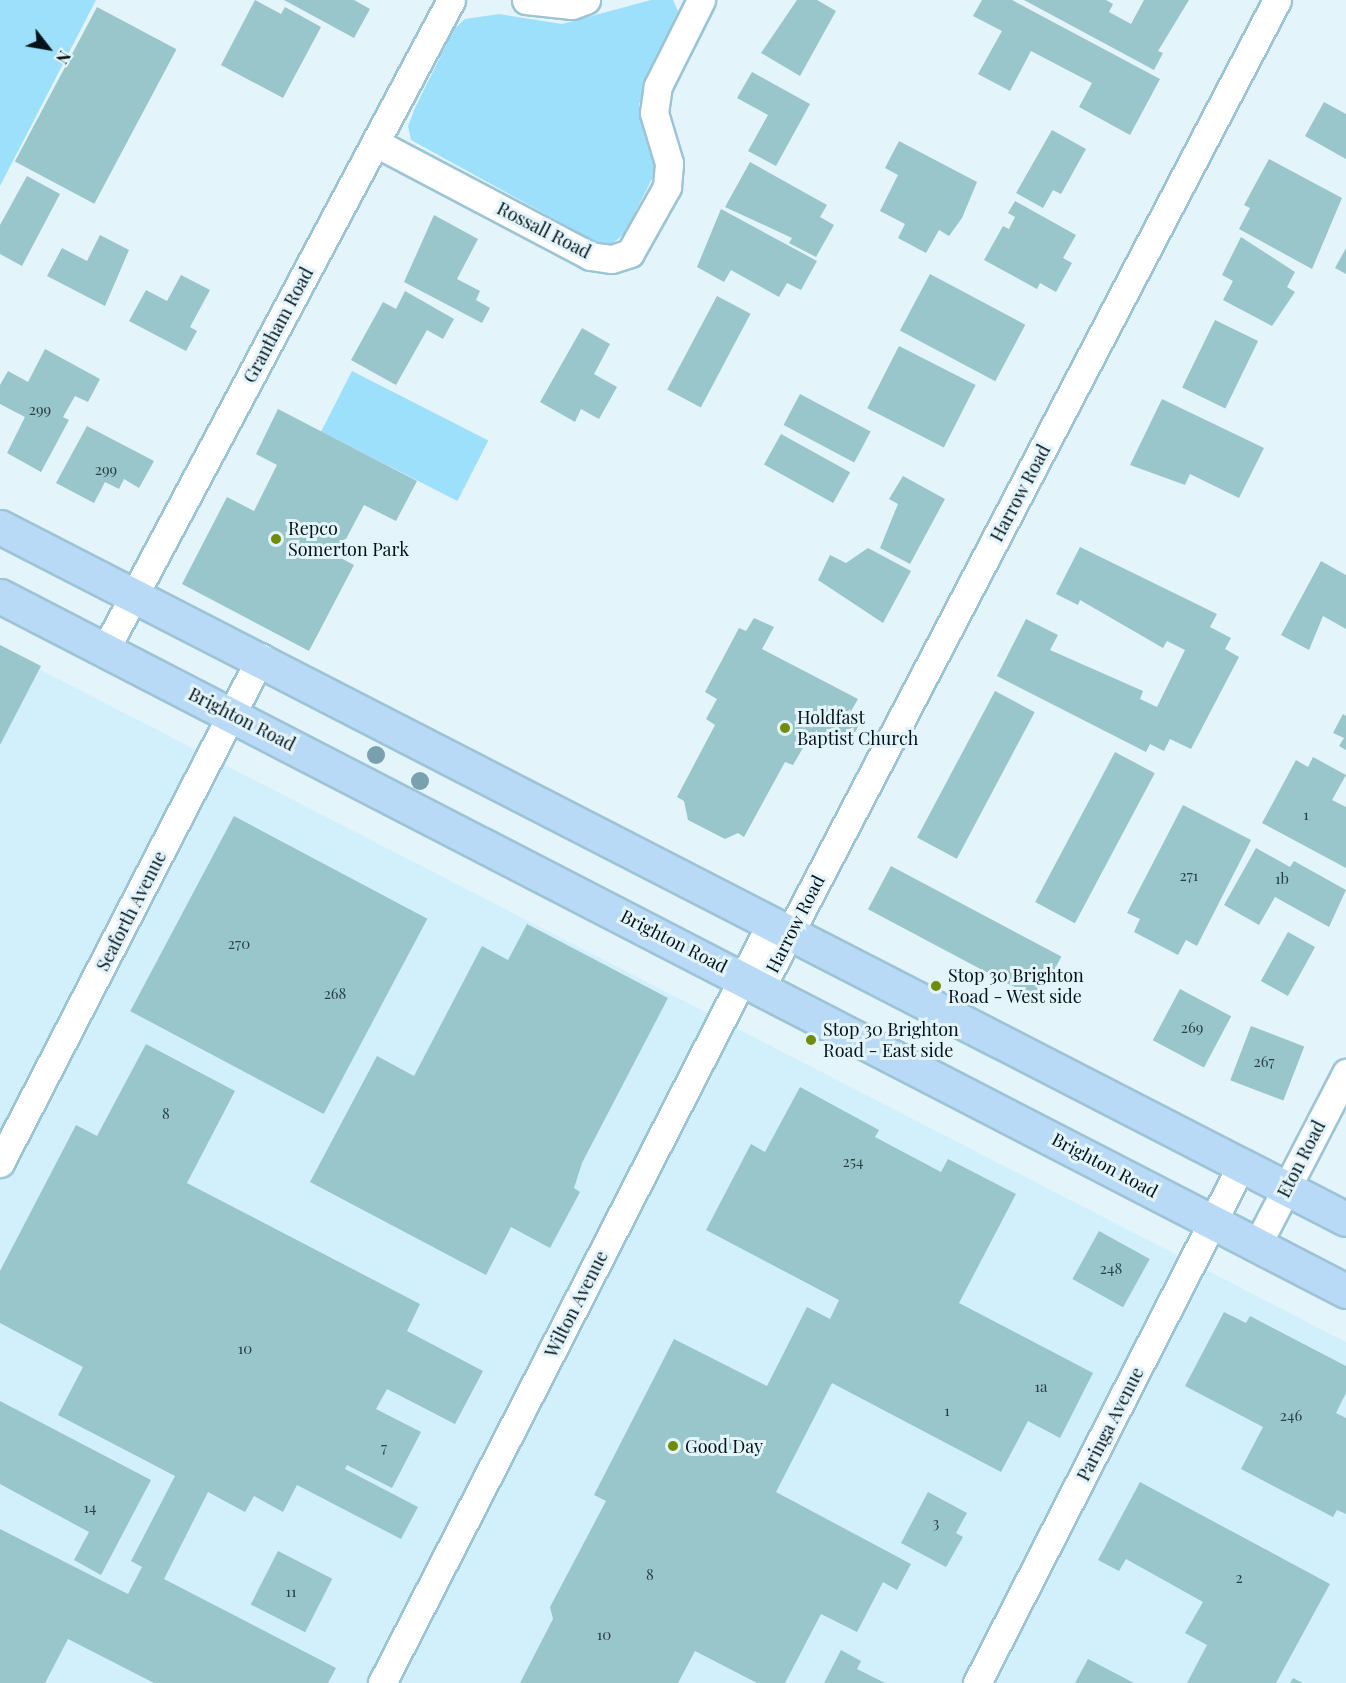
<!DOCTYPE html>
<style>
body{margin:0}
#map{position:relative;width:1346px;height:1683px;overflow:hidden;background:#e4f4fb;font-family:"Playfair Display",serif}
div>[style]{position:absolute}
[style*='--x']{left:calc(var(--x)*1px);top:calc(var(--y)*1px);width:calc(var(--w)*1px);rotate:calc(var(--a)*1deg)}
.built>*{inset:0;background:#d2f0fc}
.green>*{inset:0;background:#9de0fb;transform-origin:0 0}
.building>*{inset:0;background:#98c6cb;transform-origin:0 0}
.roads{filter:drop-shadow(2px 0 #9cc4d5) drop-shadow(-2px 0 #9cc4d5) drop-shadow(0 2px #9cc4d5) drop-shadow(0 -2px #9cc4d5)}
.street>*{height:27px;margin:-13.5px;padding:0 13.5px;transform-origin:13.5px;border-radius:13.5px;background:#fff}
.primary>*{height:33px;margin:-16.5px;padding:0 16.5px;transform-origin:16.5px;border-radius:16.5px;background:#b8daf7}
.trees>*{width:18px;height:18px;margin:-9px;border-radius:50%;background:#79a0af}
.dots>*{width:16px;height:16px;translate:-50% -50%;box-sizing:border-box;border:3px solid #e4f4fb;border-radius:50%}
span{translate:-50% -50%;white-space:nowrap;text-align:center;line-height:1.15;-webkit-text-stroke:6px #e4f4fb;paint-order:stroke}
.number-label{font-size:15px;color:#294046}
.number-label span{-webkit-text-stroke-width:0}
.street-label{font-size:18px;color:#041319}
.poi-label{font-size:18px;color:#041319}
.left{translate:0 -50%;text-align:left}
.north{position:absolute;left:18px;top:18px;width:60px;height:60px;-webkit-text-stroke:4px #e4f4fb;paint-order:stroke;rotate:121deg;font-size:16px;font-weight:700;line-height:24px;text-align:center;color:#041319}
.north::after{content:'';display:block;margin:auto;width:21px;height:27px;background:#041319;clip-path:polygon(50% 0,100% 100%,50% 72%,0 100%)}
</style>
<div id="map">
<div class="built">
<i style="clip-path:polygon(0 649px,1346px 1342px,1346px 1683px,0 1683px)"></i>
</div>
<div class="green">
<i style="clip-path:polygon(0 0,96px 0,0 186px)"></i>
<i style="clip-path:polygon(651px 0,673px 0,678px 11px,639px 104px,656px 171px,624px 234px,613px 243px,598px 243px,411px 140px,408px 126px,415px 108px,454px 29px,465px 19px,499px 14px,562px 24px)"></i>
<i style="left:352px;top:371px;width:153px;height:68px;rotate:27deg"></i>
</div>
<div class="building">
<i style="clip-path:polygon(255px 0,281px 14px,285px 7px,321px 27px,283px 98px,221px 65px)"></i>
<i style="clip-path:polygon(284px 0,354px 0,370px 9px,354px 38px)"></i>
<i style="clip-path:polygon(797px 0,817px 0,836px 11px,800px 76px,761px 53px)"></i>
<i style="clip-path:polygon(982px 0,1012px 0,1160px 79px,1130px 135px,1079px 107px,1092px 83px,1031px 51px,1010px 91px,978px 74px,1002px 31px,973px 16px)"></i>
<i style="clip-path:polygon(1024px 0,1106px 0,1113px 4px,1109px 12px,1131px 24px,1144px 0,1189px 0,1158px 51px,1163px 53px,1154px 70px)"></i>
<i style="left:97px;top:7px;width:90px;height:175px;rotate:28deg"></i>
<i style="clip-path:polygon(752px 72px,810px 104px,776px 166px,748px 151px,768px 115px,737px 98px)"></i>
<i style="clip-path:polygon(1324px 102px,1346px 114px,1346px 159px,1305px 136px)"></i>
<i style="clip-path:polygon(1052px 130px,1086px 149px,1061px 194px,1053px 190px,1043px 208px,1016px 193px)"></i>
<i style="clip-path:polygon(899px 141px,977px 182px,962px 218px,949px 236px,939px 230px,926px 253px,898px 238px,905px 224px,880px 211px,898px 175px,885px 168px)"></i>
<i style="clip-path:polygon(1269px 159px,1342px 198px,1312px 269px,1239px 229px,1250px 208px,1244px 205px)"></i>
<i style="clip-path:polygon(750px 162px,827px 205px,820px 217px,834px 225px,816px 257px,789px 243px,792px 238px,725px 207px)"></i>
<i style="clip-path:polygon(27px 176px,60px 194px,22px 266px,0 254px,0 225px)"></i>
<i style="clip-path:polygon(1015px 201px,1076px 235px,1063px 258px,1072px 263px,1056px 292px,1040px 283px,1037px 289px,984px 260px,1003px 226px,1009px 229px,1015px 217px,1008px 213px)"></i>
<i style="clip-path:polygon(721px 209px,817px 261px,801px 290px,787px 283px,779px 297px,731px 270px,724px 282px,697px 267px)"></i>
<i style="clip-path:polygon(434px 215px,478px 239px,457px 279px,480px 291px,476px 300px,490px 308px,482px 323px,404px 282px)"></i>
<i style="clip-path:polygon(100px 235px,129px 250px,105px 306px,47px 276px,62px 248px,87px 261px)"></i>
<i style="clip-path:polygon(1241px 237px,1295px 272px,1287px 287px,1295px 292px,1272px 326px,1223px 300px,1233px 281px,1222px 275px)"></i>
<i style="clip-path:polygon(1346px 248px,1346px 274px,1335px 268px)"></i>
<i style="left:930px;top:274px;width:108px;height:64px;rotate:28deg"></i>
<i style="clip-path:polygon(181px 275px,210px 290px,190px 327px,197px 331px,186px 351px,129px 321px,146px 290px,167px 301px)"></i>
<i style="clip-path:polygon(405px 291px,454px 319px,443px 339px,427px 330px,396px 385px,351px 360px,383px 302px,396px 309px)"></i>
<i style="left:717px;top:296px;width:38px;height:106px;rotate:28deg"></i>
<i style="left:1215px;top:320px;width:48px;height:75px;rotate:26deg"></i>
<i style="clip-path:polygon(582px 328px,610px 344px,594px 374px,617px 387px,599px 419px,581px 409px,575px 422px,540px 402px)"></i>
<i style="left:899px;top:346px;width:86px;height:70px;rotate:27deg"></i>
<i style="clip-path:polygon(45px 349px,100px 379px,88px 402px,75px 396px,63px 417px,69px 420px,41px 472px,7px 453px,25px 417px,0 404px,0 385px,8px 371px,28px 382px)"></i>
<i style="left:800px;top:394px;width:80px;height:35px;rotate:28deg"></i>
<i style="clip-path:polygon(1162px 399px,1264px 448px,1239px 498px,1190px 474px,1185px 485px,1130px 465px)"></i>
<i style="clip-path:polygon(278px 409px,417px 481px,396px 521px,364px 505px,337px 556px,354px 565px,309px 651px,182px 584px,227px 497px,254px 511px,277px 465px,256px 454px)"></i>
<i style="clip-path:polygon(87px 426px,154px 461px,139px 488px,124px 479px,119px 489px,105px 482px,94px 503px,56px 483px)"></i>
<i style="left:781px;top:434px;width:79px;height:35px;rotate:29deg"></i>
<i style="clip-path:polygon(903px 476px,945px 499px,910px 564px,880px 548px,898px 504px,889px 499px)"></i>
<i style="clip-path:polygon(1080px 547px,1217px 614px,1210px 627px,1231px 638px,1225px 649px,1239px 657px,1191px 749px,1170px 739px,1164px 751px,1150px 744px,1146px 752px,997px 676px,1026px 619px,1058px 635px,1050px 650px,1143px 691px,1140px 699px,1157px 707px,1185px 650px,1167px 641px,1163px 648px,1080px 600px,1078px 605px,1056px 594px)"></i>
<i style="clip-path:polygon(868px 548px,911px 571px,883px 623px,818px 580px,830px 555px,846px 563px)"></i>
<i style="clip-path:polygon(1321px 561px,1346px 575px,1346px 629px,1323px 616px,1309px 650px,1281px 635px)"></i>
<i style="clip-path:polygon(754px 618px,774px 627px,762px 649px,858px 699px,850px 713px,862px 719px,852px 738px,841px 732px,834px 746px,811px 734px,793px 765px,785px 762px,744px 837px,738px 833px,725px 839px,688px 820px,684px 801px,677px 797px,715px 725px,706px 719px,717px 699px,705px 692px,739px 628px,746px 631px)"></i>
<i style="clip-path:polygon(0 645px,41px 666px,0 745px)"></i>
<i style="left:995px;top:691px;width:45px;height:166px;rotate:28deg"></i>
<i style="clip-path:polygon(1343px 714px,1346px 716px,1346px 750px,1339px 746px,1344px 738px,1333px 733px)"></i>
<i style="left:1115px;top:752px;width:45px;height:170px;rotate:28deg"></i>
<i style="clip-path:polygon(1313px 757px,1346px 775px,1332px 800px,1346px 807px,1346px 868px,1262px 823px,1296px 760px,1308px 767px)"></i>
<i style="clip-path:polygon(1183px 805px,1251px 840px,1197px 946px,1186px 940px,1178px 955px,1134px 932px,1140px 919px,1127px 913px)"></i>
<i style="left:234px;top:816px;width:219px;height:221px;rotate:28deg"></i>
<i style="clip-path:polygon(1256px 848px,1290px 867px,1294px 861px,1346px 890px,1329px 927px,1275px 897px,1259px 925px,1224px 905px)"></i>
<i style="left:891px;top:866px;width:193px;height:49px;rotate:28deg"></i>
<i style="clip-path:polygon(527px 924px,668px 998px,582px 1163px,574px 1188px,580px 1192px,550px 1248px,511px 1227px,486px 1275px,310px 1182px,377px 1056px,414px 1076px,482px 946px,508px 960px)"></i>
<i style="left:1288px;top:932px;width:31px;height:56px;rotate:29deg"></i>
<i style="left:1180px;top:989px;width:58px;height:58px;rotate:28deg"></i>
<i style="left:1251px;top:1026px;width:57px;height:58px;rotate:21deg"></i>
<i style="clip-path:polygon(146px 1044px,235px 1091px,187px 1183px,420px 1304px,407px 1331px,483px 1371px,455px 1424px,387px 1389px,376px 1409px,421px 1432px,392px 1488px,347px 1465px,345px 1469px,418px 1507px,401px 1539px,297px 1485px,283px 1512px,254px 1496px,245px 1512px,208px 1492px,164px 1579px,336px 1668px,328px 1683px,154px 1683px,68px 1639px,45px 1683px,0 1683px,0 1529px,128px 1594px,142px 1567px,131px 1561px,175px 1476px,58px 1415px,83px 1367px,0 1323px,0 1271px,76px 1125px,97px 1136px)"></i>
<i style="clip-path:polygon(800px 1087px,879px 1130px,875px 1137px,941px 1172px,948px 1159px,1016px 1194px,959px 1303px,1093px 1373px,1060px 1438px,1028px 1421px,1001px 1472px,832px 1383px,776px 1492px,911px 1564px,897px 1590px,883px 1582px,857px 1632px,821px 1614px,785px 1683px,757px 1683px,695px 1651px,678px 1683px,520px 1683px,553px 1619px,550px 1607px,606px 1501px,594px 1495px,674px 1339px,767px 1386px,807px 1307px,830px 1319px,839px 1300px,706px 1230px,751px 1144px,765px 1152px)"></i>
<i style="left:1099px;top:1231px;width:58px;height:55px;rotate:29deg"></i>
<i style="clip-path:polygon(1224px 1312px,1246px 1323px,1250px 1316px,1346px 1366px,1346px 1393px,1336px 1413px,1346px 1418px,1346px 1514px,1337px 1510px,1333px 1517px,1241px 1469px,1263px 1427px,1185px 1386px)"></i>
<i style="clip-path:polygon(0 1401px,151px 1480px,101px 1575px,74px 1560px,89px 1532px,0 1484px)"></i>
<i style="clip-path:polygon(1140px 1482px,1330px 1584px,1276px 1683px,1187px 1683px,1207px 1645px,1185px 1633px,1203px 1602px,1126px 1559px,1119px 1571px,1098px 1560px)"></i>
<i style="clip-path:polygon(928px 1492px,967px 1513px,956px 1533px,963px 1537px,946px 1567px,901px 1543px)"></i>
<i style="left:278px;top:1551px;width:61px;height:60px;rotate:27deg"></i>
<i style="clip-path:polygon(841px 1650px,861px 1661px,857px 1669px,885px 1683px,824px 1683px)"></i>
<i style="clip-path:polygon(1088px 1659px,1134px 1683px,1075px 1683px)"></i>
<i style="clip-path:polygon(1293px 1678px,1303px 1683px,1290px 1683px)"></i>
</div>
<div class="roads">
<div class="street">
<i style="--x:526;--y:0;--w:46;--a:6.2"></i>
<i style="--x:572;--y:5;--w:15;--a:-20"></i>
<i style="--x:376;--y:143;--w:242;--a:27.8"></i>
<i style="--x:590;--y:256;--w:22;--a:8"></i>
<i style="--x:612;--y:259;--w:19;--a:-18"></i>
<i style="--x:630;--y:253;--w:76;--a:-60.7"></i>
<i style="--x:667;--y:187;--w:24;--a:-85"></i>
<i style="--x:669;--y:163;--w:52;--a:-106.7"></i>
<i style="--x:654;--y:113;--w:27;--a:-82"></i>
<i style="--x:658;--y:86;--w:96;--a:-63.4"></i>
<i style="--x:105;--y:650;--w:736;--a:-61.97"></i>
<i style="--x:762;--y:986;--w:1112;--a:-62.42"></i>
<i style="--x:0;--y:1163;--w:569;--a:-62.71"></i>
<i style="--x:1257;--y:1245;--w:194;--a:-62.6"></i>
<i style="--x:382;--y:1683;--w:852;--a:-62.89"></i>
<i style="--x:977;--y:1683;--w:583;--a:-62.95"></i>
</div>
<div class="primary">
<i style="--x:0;--y:527;--w:1513;--a:27.21"></i>
<i style="--x:0;--y:596;--w:1515;--a:27.31"></i>
</div>
</div>
<div class="trees">
<i style="left:376px;top:755px"></i>
<i style="left:420px;top:781px"></i>
</div>
<div class="dots">
<i style="left:276px;top:539px;background:#6f8c0b"></i>
<i style="left:785px;top:728px;background:#6f8c0b"></i>
<i style="left:936px;top:986px;background:#6f8c0b"></i>
<i style="left:811px;top:1040px;background:#6f8c0b"></i>
<i style="left:673px;top:1446px;background:#6f8c0b"></i>
</div>
<div class="number-label">
<span style="left:40px;top:410px">299</span>
<span style="left:106px;top:470px">299</span>
<span style="left:1306px;top:815px">1</span>
<span style="left:1189px;top:876px">271</span>
<span style="left:1282px;top:879px">1b</span>
<span style="left:239px;top:944px">270</span>
<span style="left:335px;top:994px">268</span>
<span style="left:1192px;top:1028px">269</span>
<span style="left:1264px;top:1062px">267</span>
<span style="left:166px;top:1114px">8</span>
<span style="left:853px;top:1162px">254</span>
<span style="left:1111px;top:1269px">248</span>
<span style="left:245px;top:1349px">10</span>
<span style="left:1041px;top:1387px">1a</span>
<span style="left:947px;top:1411px">1</span>
<span style="left:1291px;top:1416px">246</span>
<span style="left:384px;top:1448px">7</span>
<span style="left:90px;top:1508px">14</span>
<span style="left:936px;top:1523px">3</span>
<span style="left:650px;top:1575px">8</span>
<span style="left:1239px;top:1578px">2</span>
<span style="left:291px;top:1592px">11</span>
<span style="left:604px;top:1635px">10</span>
</div>
<div class="street-label">
<span style="left:544px;top:230px;rotate:27deg">Rossall Road</span>
<span style="left:278px;top:325px;rotate:-62deg">Grantham Road</span>
<span style="left:1020px;top:493px;rotate:-62deg">Harrow Road</span>
<span style="left:242px;top:719px;rotate:27deg">Brighton Road</span>
<span style="left:131px;top:911px;rotate:-63deg">Seaforth Avenue</span>
<span style="left:795px;top:924px;rotate:-63deg">Harrow Road</span>
<span style="left:674px;top:941px;rotate:27deg">Brighton Road</span>
<span style="left:1301px;top:1159px;rotate:-63deg">Eton Road</span>
<span style="left:1105px;top:1165px;rotate:28deg">Brighton Road</span>
<span style="left:576px;top:1304px;rotate:-63deg">Wilton Avenue</span>
<span style="left:1110px;top:1424px;rotate:-63deg">Paringa Avenue</span>
</div>
<div class="poi-label">
<span class="left" style="left:288px;top:539px">Repco<br>Somerton Park</span>
<span class="left" style="left:797px;top:728px">Holdfast<br>Baptist Church</span>
<span class="left" style="left:948px;top:986px">Stop 30 Brighton<br>Road - West side</span>
<span class="left" style="left:823px;top:1040px">Stop 30 Brighton<br>Road - East side</span>
<span class="left" style="left:685px;top:1446px">Good Day</span>
</div>
<div class="north">N</div>
</div>
